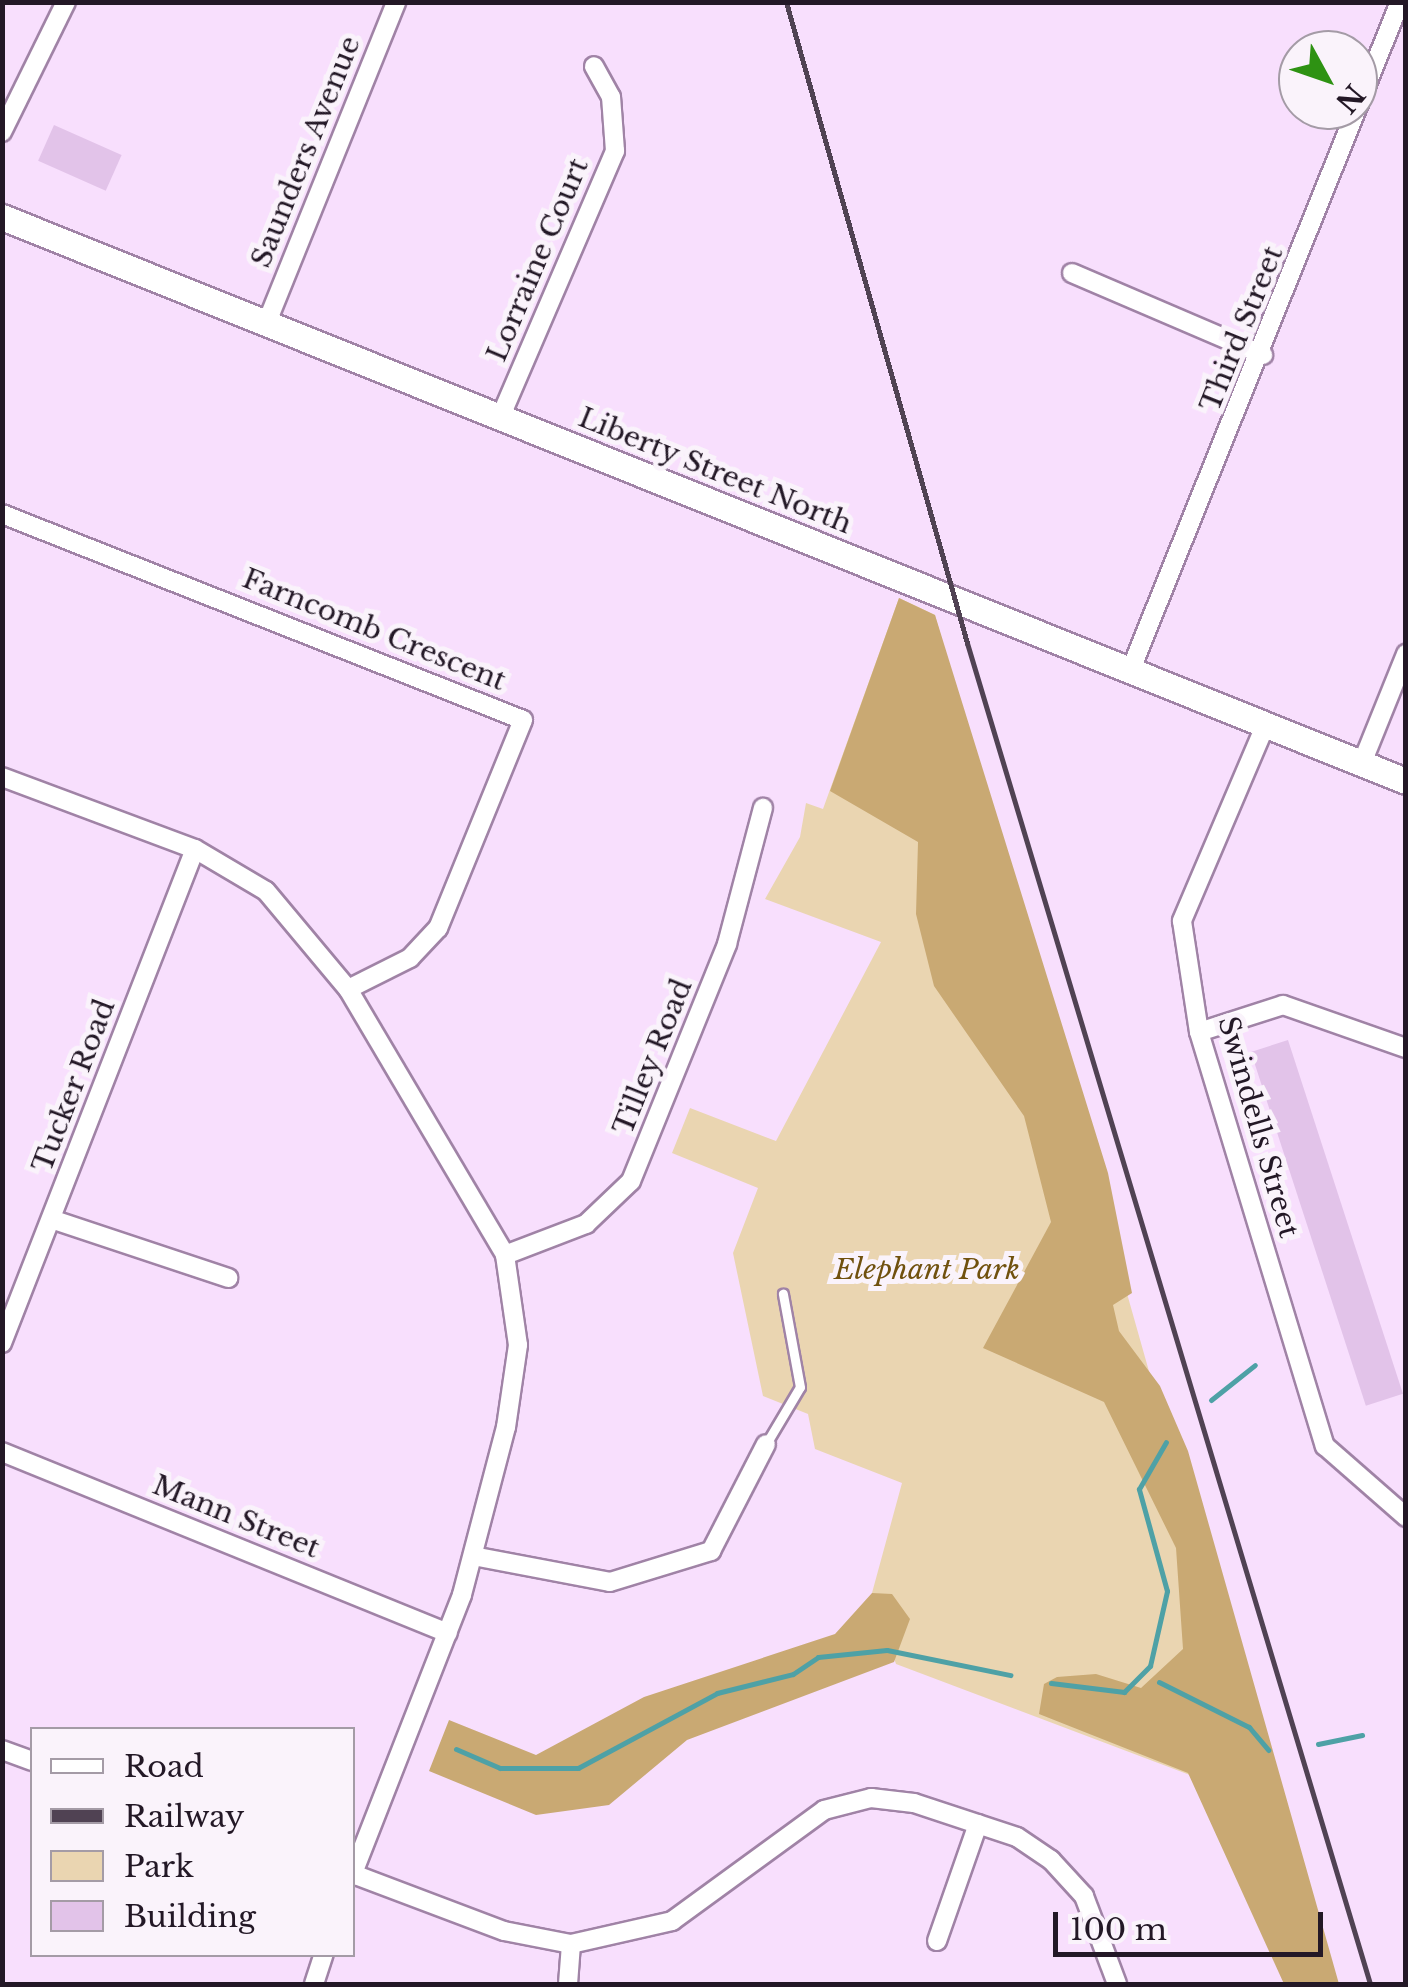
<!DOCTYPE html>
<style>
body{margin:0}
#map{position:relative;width:1408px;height:1987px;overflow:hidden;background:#f8dffd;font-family:"Libre Baskerville",serif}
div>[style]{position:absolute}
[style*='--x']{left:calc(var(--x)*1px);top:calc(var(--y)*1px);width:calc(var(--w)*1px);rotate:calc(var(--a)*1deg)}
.green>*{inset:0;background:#ead5b1}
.forest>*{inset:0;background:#c9a973}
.stream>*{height:5px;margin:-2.5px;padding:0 2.5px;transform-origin:2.5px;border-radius:2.5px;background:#4ea1a6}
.building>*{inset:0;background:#e2c3e9;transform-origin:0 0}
.roads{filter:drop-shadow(2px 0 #a083a6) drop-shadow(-2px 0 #a083a6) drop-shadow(0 2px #a083a6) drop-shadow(0 -2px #a083a6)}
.lane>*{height:9px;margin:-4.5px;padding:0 4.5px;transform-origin:4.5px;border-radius:4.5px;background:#fff}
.street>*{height:18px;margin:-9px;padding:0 9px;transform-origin:9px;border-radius:9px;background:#fff}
.secondary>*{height:25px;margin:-12.5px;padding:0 12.5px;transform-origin:12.5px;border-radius:12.5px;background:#fff}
.rail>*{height:5px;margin:-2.5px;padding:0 2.5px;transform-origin:2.5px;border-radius:2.5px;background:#504253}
span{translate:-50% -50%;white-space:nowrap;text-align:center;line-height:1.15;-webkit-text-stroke:10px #faf3fb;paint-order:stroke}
.street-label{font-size:28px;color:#231826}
.park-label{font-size:28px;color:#70510e;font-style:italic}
.frame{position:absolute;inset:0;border:5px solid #231826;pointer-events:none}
.legend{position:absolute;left:30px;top:1727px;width:325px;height:230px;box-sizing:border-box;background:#faf3fb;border:2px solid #a49ba6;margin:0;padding:12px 18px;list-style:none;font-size:30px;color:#231826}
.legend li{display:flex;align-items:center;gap:20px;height:50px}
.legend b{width:50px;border:2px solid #a49ba6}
.north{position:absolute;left:1278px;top:30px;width:100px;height:100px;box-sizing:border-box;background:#faf3fb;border:2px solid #a49ba6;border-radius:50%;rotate:130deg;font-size:28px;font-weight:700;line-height:40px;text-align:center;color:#231826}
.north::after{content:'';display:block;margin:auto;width:35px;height:45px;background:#2e9213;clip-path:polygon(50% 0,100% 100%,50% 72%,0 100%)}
.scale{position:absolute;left:1053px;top:1912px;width:270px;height:45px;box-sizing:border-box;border:5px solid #231826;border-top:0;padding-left:12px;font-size:30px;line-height:35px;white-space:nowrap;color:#231826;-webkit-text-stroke:8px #faf3fb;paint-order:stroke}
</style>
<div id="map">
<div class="green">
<i style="clip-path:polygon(899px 598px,935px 615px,1272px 1806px,896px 1664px,872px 1593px,902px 1483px,815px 1449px,808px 1414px,763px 1396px,733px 1253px,758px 1188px,672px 1153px,690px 1108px,776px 1141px,881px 942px,765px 899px,800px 837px,806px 803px,823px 809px)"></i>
</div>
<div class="forest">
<i style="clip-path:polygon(899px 598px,935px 615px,1108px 1173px,1132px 1293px,1113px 1305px,1119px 1331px,1160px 1386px,1188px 1451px,1339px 1984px,1284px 1984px,1188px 1773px,1039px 1714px,1044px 1684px,1057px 1677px,1096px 1674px,1141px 1688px,1183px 1649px,1176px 1548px,1104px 1402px,983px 1348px,1051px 1222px,1024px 1116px,934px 986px,916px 914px,918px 842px,830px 791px)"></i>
<i style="clip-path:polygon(872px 1593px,892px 1594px,910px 1619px,894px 1662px,687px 1740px,609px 1805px,536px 1815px,429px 1771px,449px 1720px,536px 1755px,644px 1697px,835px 1634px)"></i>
</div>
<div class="stream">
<i style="--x:1211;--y:1400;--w:56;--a:-38.5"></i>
<i style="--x:1159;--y:1682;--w:101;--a:26.6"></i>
<i style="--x:1249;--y:1727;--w:30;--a:50"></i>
<i style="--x:1051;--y:1683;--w:74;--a:7"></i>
<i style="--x:1124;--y:1692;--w:37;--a:-45"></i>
<i style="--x:1150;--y:1666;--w:77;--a:-77.2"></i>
<i style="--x:1167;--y:1591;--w:106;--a:-105.4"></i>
<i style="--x:1139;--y:1489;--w:54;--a:-60.1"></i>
<i style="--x:1318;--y:1744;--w:45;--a:-11.6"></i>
<i style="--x:456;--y:1749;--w:48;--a:23.4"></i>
<i style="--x:500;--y:1768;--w:78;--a:0"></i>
<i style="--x:578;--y:1768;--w:158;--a:-28.3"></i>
<i style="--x:717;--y:1693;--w:78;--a:-14"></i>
<i style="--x:793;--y:1674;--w:30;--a:-34"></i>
<i style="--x:818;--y:1657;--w:69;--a:-5.8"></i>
<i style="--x:887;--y:1650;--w:126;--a:11.5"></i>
</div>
<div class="building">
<i style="left:54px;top:125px;width:74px;height:39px;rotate:24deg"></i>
<i style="left:1288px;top:1040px;width:372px;height:39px;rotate:72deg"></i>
</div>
<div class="roads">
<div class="lane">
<i style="--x:766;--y:1444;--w:66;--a:-59.2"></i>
<i style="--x:800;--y:1387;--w:95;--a:-100.4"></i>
</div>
<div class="street">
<i style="--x:2;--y:132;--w:145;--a:-63.8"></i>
<i style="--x:1072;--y:273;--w:208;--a:23.2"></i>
<i style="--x:267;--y:322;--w:345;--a:-68"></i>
<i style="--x:500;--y:418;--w:291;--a:-66.7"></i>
<i style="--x:615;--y:151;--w:54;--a:-94.2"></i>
<i style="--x:611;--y:97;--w:35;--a:-119"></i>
<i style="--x:2;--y:514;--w:560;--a:21.57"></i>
<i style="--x:523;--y:720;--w:225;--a:112.2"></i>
<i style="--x:438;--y:928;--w:41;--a:133"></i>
<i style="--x:410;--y:958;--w:69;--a:153.4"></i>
<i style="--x:1129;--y:674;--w:725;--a:-68.04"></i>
<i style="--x:1265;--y:726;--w:212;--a:113.1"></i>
<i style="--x:1182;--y:921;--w:112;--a:81.3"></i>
<i style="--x:1199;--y:1032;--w:433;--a:73.1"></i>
<i style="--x:1325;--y:1446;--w:108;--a:41.2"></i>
<i style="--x:1362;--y:763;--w:118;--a:-68"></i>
<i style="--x:2;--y:777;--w:206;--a:20.5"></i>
<i style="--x:195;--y:849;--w:82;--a:30.6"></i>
<i style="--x:266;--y:891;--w:128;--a:50.1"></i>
<i style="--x:348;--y:989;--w:309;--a:59.4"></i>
<i style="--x:505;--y:1255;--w:91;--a:81.8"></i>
<i style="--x:518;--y:1345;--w:83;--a:98.3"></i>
<i style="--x:506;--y:1427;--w:174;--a:104.7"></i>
<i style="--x:462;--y:1595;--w:302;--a:111.4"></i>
<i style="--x:1199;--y:1032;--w:88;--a:-17.8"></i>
<i style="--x:1283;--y:1005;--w:130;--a:19.3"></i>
<i style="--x:51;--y:1219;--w:187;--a:18.4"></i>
<i style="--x:505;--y:1255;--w:87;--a:-20.9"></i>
<i style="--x:586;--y:1224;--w:62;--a:-43.7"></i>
<i style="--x:631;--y:1181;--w:256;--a:-67.9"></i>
<i style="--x:727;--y:944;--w:141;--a:-75.2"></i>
<i style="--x:2;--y:1343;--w:530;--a:-68.66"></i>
<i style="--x:2;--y:1452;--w:481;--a:22.1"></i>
<i style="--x:473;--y:1556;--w:139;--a:10.7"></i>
<i style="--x:610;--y:1582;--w:106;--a:-17.1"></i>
<i style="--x:711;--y:1551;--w:120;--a:-62.8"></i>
<i style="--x:2;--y:1750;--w:32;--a:20"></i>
<i style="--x:353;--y:1874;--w:161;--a:20.7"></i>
<i style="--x:504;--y:1931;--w:68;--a:11"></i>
<i style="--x:571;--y:1944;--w:104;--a:-12.8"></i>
<i style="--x:672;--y:1921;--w:188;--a:-36.1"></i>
<i style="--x:824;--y:1810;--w:49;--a:-14.3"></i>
<i style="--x:871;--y:1798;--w:43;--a:6.6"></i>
<i style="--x:914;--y:1803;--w:108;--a:18.3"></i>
<i style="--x:1017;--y:1837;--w:41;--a:34.1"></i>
<i style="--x:1051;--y:1860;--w:49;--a:47.5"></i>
<i style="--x:1084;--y:1896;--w:94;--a:69.4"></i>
<i style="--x:937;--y:1941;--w:124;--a:-70.7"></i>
<i style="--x:314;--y:1984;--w:32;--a:-72"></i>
<i style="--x:568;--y:1984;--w:40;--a:-85.7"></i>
</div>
<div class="secondary">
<i style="--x:2;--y:217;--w:1513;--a:21.89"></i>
</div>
</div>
<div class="rail">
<i style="--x:786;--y:2;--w:666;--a:74.23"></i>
<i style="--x:967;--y:643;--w:1400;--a:73.27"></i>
</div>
<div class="street-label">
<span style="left:306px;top:152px;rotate:-68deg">Saunders Avenue</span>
<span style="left:538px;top:260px;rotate:-67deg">Lorraine Court</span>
<span style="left:1242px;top:329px;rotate:-68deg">Third Street</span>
<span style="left:715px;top:471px;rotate:22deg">Liberty Street North</span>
<span style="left:374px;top:630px;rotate:22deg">Farncomb Crescent</span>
<span style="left:653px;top:1057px;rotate:-68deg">Tilley Road</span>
<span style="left:74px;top:1086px;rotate:-69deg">Tucker Road</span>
<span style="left:1258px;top:1127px;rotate:74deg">Swindells Street</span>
<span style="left:236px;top:1517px;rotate:22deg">Mann Street</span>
</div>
<div class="park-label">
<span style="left:927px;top:1270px">Elephant Park</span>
</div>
<div class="frame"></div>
<ul class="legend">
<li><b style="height:12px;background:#fff"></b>Road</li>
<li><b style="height:12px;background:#504253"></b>Railway</li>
<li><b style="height:28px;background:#ead5b1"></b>Park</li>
<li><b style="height:28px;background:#e2c3e9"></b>Building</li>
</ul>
<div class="north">N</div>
<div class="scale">100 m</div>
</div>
